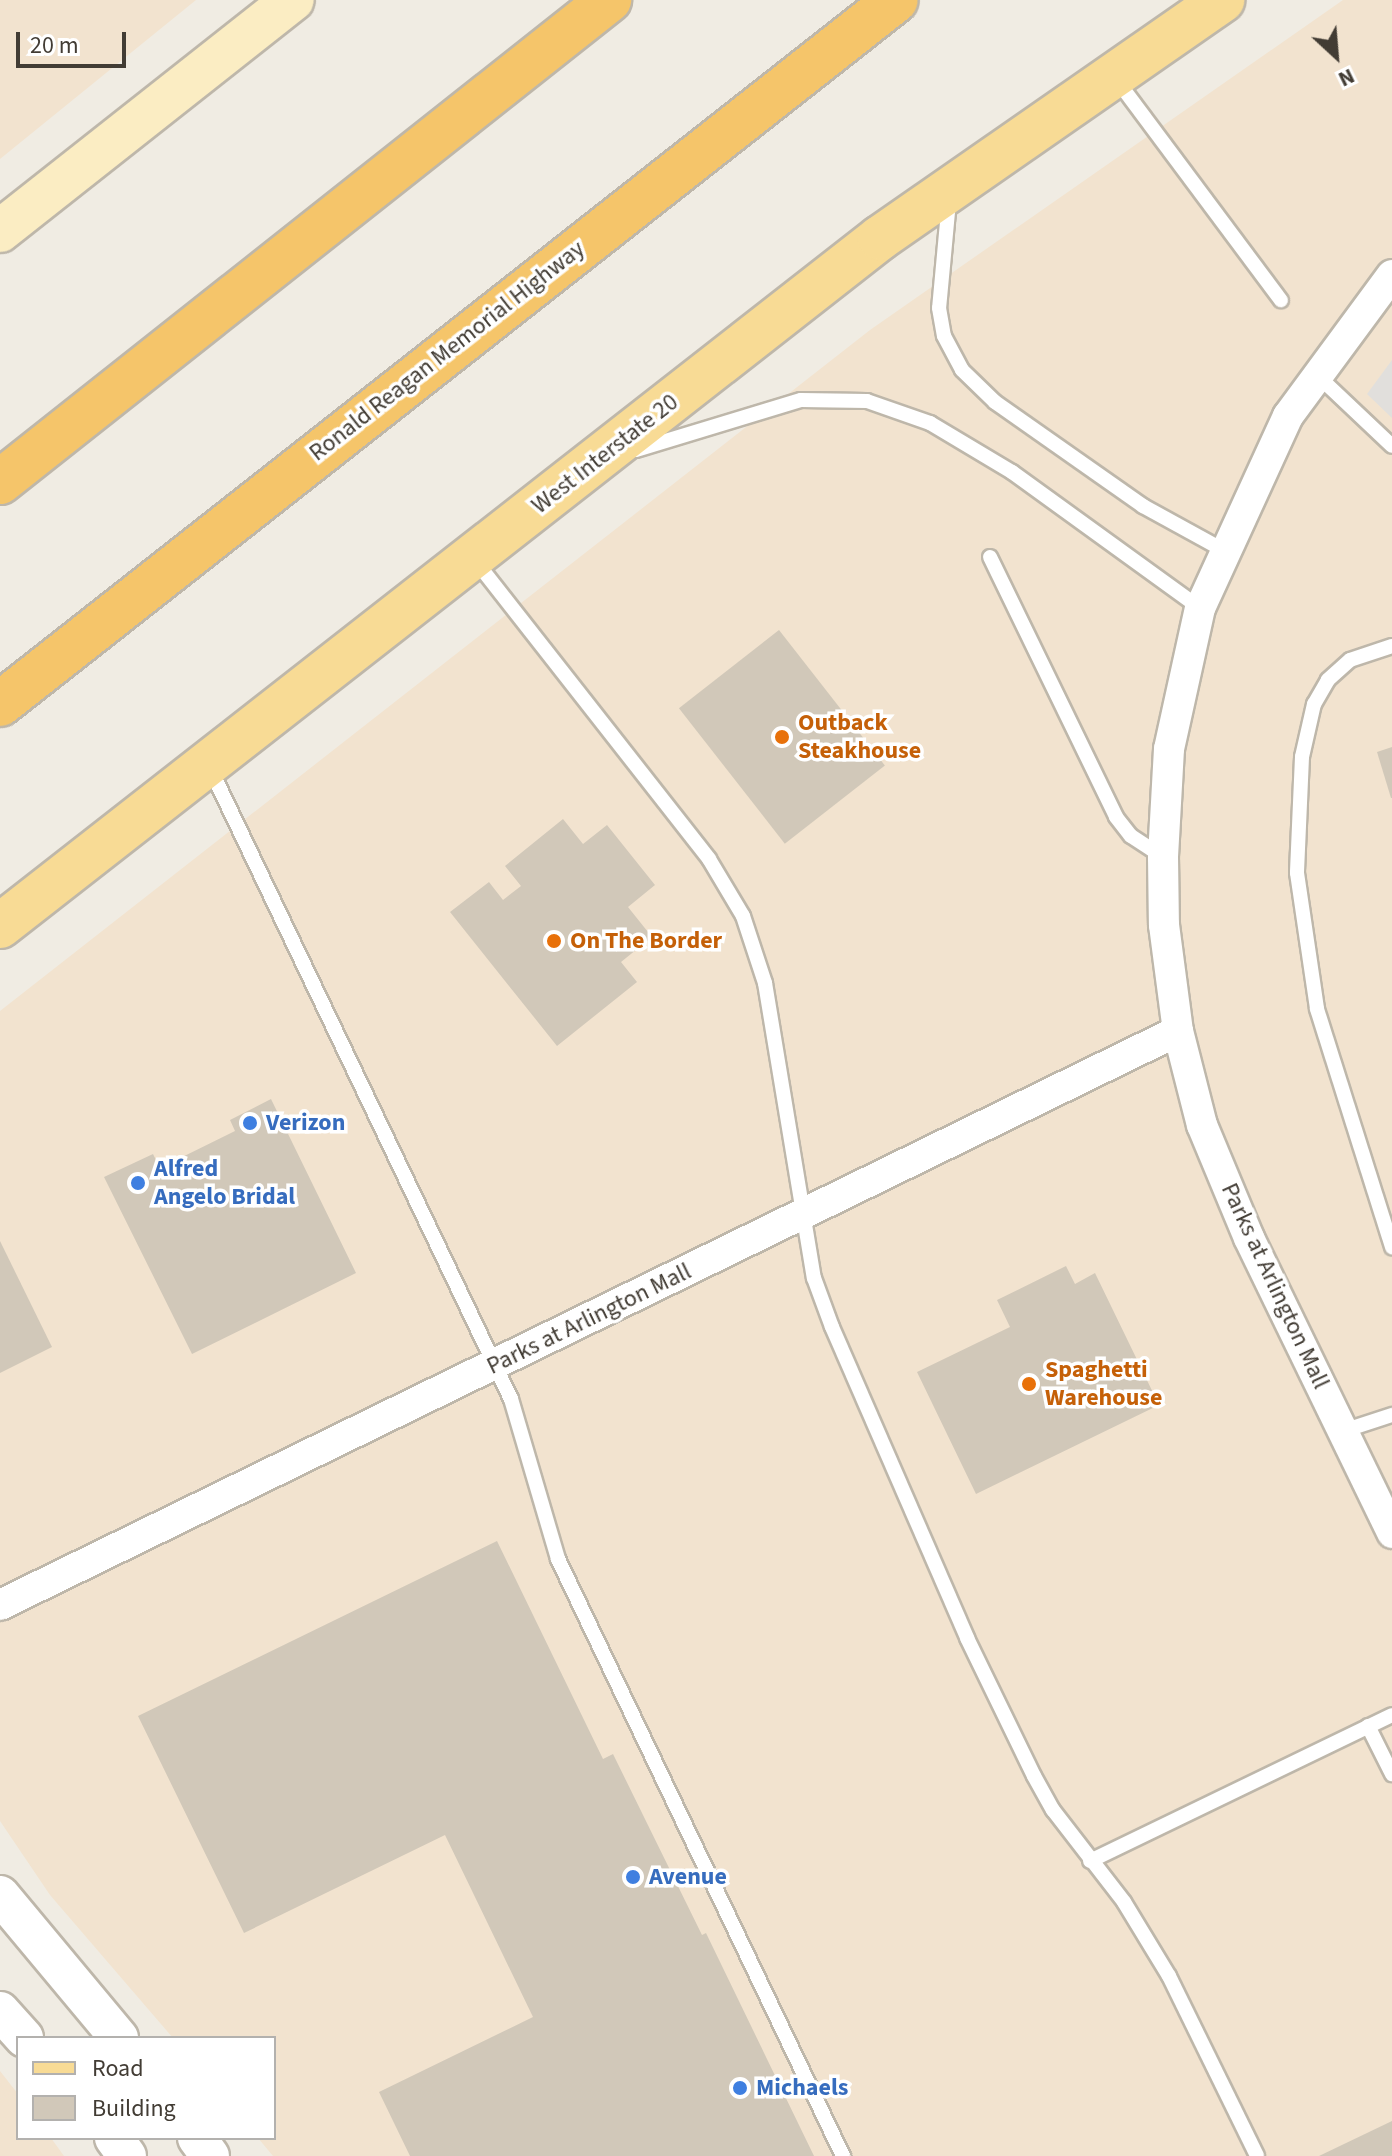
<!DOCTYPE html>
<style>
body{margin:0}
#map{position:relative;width:1392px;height:2156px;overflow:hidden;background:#f0ece3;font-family:"Source Sans 3",sans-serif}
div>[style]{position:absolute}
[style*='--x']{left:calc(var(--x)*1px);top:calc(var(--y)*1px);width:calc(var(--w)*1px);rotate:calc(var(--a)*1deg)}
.commercial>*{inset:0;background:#f2e3cf}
.parking>*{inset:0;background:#e1dfdc}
.building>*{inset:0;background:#d1c8b9;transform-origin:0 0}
.roads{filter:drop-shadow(2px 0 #beb7aa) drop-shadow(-2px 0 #beb7aa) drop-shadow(0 2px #beb7aa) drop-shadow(0 -2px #beb7aa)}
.service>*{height:14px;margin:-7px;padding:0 7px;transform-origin:7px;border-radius:7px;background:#fff}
.minor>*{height:30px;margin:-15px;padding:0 15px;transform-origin:15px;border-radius:15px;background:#fff}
.tertiary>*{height:38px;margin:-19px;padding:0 19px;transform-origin:19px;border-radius:19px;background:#fff}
.secondary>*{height:42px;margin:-21px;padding:0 21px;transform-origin:21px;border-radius:21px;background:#fbedc3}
.primary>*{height:44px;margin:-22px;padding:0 22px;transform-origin:22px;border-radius:22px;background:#f8db95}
.motorway>*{height:44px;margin:-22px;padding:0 22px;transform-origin:22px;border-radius:22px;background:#f5c56a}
.dots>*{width:22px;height:22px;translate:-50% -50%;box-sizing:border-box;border:4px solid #fff;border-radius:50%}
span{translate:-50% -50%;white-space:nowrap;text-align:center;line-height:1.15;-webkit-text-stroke:7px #fff;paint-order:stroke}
.street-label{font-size:24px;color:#423c34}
.food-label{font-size:24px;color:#c56008;font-weight:700}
.left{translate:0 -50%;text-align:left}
.shop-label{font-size:24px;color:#366cbe;font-weight:700}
.legend{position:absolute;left:16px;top:2036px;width:260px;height:104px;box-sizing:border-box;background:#fff;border:2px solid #b3b1ae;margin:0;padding:10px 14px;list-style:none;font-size:24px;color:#423c34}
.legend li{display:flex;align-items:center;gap:16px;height:40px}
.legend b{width:40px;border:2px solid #b3b1ae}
.north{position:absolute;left:1296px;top:16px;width:80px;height:80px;-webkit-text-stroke:6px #fff;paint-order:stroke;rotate:154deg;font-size:22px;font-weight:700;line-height:32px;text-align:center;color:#423c34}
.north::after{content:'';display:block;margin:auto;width:28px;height:36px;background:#423c34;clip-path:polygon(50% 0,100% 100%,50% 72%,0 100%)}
.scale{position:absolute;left:16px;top:32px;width:110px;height:36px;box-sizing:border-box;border:4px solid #423c34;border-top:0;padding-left:10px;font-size:24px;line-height:28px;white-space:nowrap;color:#423c34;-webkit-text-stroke:6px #fff;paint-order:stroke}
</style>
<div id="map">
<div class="commercial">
<i style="clip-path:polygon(0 0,196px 0,0 159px)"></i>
<i style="clip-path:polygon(1343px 0,1392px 0,1392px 2156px,273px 2156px,258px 2138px,274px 2138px,274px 2038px,173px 2038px,50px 1895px,0 1821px,0 1011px,870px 330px)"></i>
<i style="clip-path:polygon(0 2071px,18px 2094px,18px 2138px,51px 2138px,64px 2156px,0 2156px)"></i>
</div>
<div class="parking">
<i style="clip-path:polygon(1392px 360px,1392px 418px,1367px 394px)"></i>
</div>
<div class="building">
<i style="left:779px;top:630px;width:172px;height:127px;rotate:52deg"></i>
<i style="clip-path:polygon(1392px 747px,1392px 798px,1391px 798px,1377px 752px)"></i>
<i style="clip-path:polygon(563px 819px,583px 844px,607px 825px,655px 885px,628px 907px,652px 937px,621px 962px,637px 982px,557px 1046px,450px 912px,489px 882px,503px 900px,521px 886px,505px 866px)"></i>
<i style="clip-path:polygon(271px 1099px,356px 1273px,192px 1354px,104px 1177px,153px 1154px,160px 1168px,235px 1131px,230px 1120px)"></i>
<i style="clip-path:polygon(0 1241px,52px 1347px,0 1373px)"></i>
<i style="clip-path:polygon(1066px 1266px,1075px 1284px,1095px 1273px,1159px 1405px,976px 1494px,917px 1372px,1010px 1327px,997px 1300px)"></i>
<i style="clip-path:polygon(497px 1541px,603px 1759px,613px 1754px,702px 1935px,706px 1933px,814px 2156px,410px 2156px,379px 2092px,533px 2017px,445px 1835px,244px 1933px,138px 1716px)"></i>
<i style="clip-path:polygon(1392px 2121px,1392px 2156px,1319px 2156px)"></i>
</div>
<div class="roads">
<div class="service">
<i style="--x:1116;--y:79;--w:276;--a:53.3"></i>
<i style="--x:949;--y:201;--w:107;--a:95.3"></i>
<i style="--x:939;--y:308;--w:28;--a:80"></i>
<i style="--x:944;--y:336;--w:38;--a:62"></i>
<i style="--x:962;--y:370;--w:46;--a:44.1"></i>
<i style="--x:995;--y:402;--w:181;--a:35.1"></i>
<i style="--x:1143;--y:506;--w:91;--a:28.8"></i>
<i style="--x:1317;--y:375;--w:103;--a:43.4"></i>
<i style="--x:636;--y:450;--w:172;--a:-16.9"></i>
<i style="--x:801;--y:400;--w:66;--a:0.9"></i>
<i style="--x:867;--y:401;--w:67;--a:19.2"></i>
<i style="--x:930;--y:423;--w:96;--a:30.9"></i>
<i style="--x:1012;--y:472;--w:232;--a:35.9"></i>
<i style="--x:990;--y:557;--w:289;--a:64.1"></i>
<i style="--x:1116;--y:817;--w:24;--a:52"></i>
<i style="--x:1131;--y:836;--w:38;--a:33"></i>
<i style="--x:474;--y:559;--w:381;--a:51.9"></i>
<i style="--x:709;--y:859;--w:66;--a:59.2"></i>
<i style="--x:743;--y:916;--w:71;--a:71.8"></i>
<i style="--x:765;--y:983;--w:299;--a:80.6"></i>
<i style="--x:814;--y:1278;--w:52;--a:69.8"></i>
<i style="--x:832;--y:1327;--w:339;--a:66.5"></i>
<i style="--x:967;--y:1638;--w:153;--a:64.1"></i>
<i style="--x:1034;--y:1776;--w:39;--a:61"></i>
<i style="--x:1053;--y:1810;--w:116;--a:52.3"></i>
<i style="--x:1124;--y:1902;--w:87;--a:58.7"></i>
<i style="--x:1169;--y:1976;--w:200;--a:63.9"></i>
<i style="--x:1392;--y:646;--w:44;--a:161.6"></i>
<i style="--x:1350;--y:660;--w:30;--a:138"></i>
<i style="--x:1328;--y:680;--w:28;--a:120"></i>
<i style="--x:1314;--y:704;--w:54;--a:102.8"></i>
<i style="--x:1302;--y:757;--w:116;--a:92.5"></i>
<i style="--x:1297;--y:873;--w:137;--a:81.6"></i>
<i style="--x:1317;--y:1009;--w:250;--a:72.5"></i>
<i style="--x:210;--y:768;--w:699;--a:64.5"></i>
<i style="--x:511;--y:1399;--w:167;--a:73.6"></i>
<i style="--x:558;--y:1559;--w:662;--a:64.48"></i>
<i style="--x:1343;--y:1431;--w:52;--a:-18.1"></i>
<i style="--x:1368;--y:1726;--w:54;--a:63.4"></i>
<i style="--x:1090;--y:1861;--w:335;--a:-25.8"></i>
</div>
<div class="minor">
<i style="--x:1392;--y:275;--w:175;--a:126.4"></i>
<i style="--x:1288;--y:416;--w:211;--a:114.6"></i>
<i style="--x:1200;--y:608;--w:144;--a:102.4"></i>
<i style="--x:1169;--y:749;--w:108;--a:93.2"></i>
<i style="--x:1163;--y:857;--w:68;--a:89.2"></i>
<i style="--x:1164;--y:925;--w:107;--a:82.5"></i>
<i style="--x:1178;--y:1031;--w:97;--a:75.7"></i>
<i style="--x:1202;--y:1125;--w:122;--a:67.4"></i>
<i style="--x:1249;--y:1238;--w:328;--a:64.1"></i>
<i style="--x:0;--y:1605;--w:1310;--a:-25.98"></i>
</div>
<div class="tertiary">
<i style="--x:0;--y:1895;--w:186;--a:50.2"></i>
<i style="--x:0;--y:2011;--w:36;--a:48"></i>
<i style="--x:114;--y:2138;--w:22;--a:54"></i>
<i style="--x:197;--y:2138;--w:22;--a:54"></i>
</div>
<div class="secondary">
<i style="--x:0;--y:231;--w:373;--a:-38.3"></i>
</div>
<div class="primary">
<i style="--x:0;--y:926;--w:1117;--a:-38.02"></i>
<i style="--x:880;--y:238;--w:417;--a:-34.8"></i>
</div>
<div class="motorway">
<i style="--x:0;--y:482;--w:777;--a:-38.36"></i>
<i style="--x:0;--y:704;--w:1139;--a:-38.16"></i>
</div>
</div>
<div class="dots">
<i style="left:782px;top:737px;background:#e8710a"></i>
<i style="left:554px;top:941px;background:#e8710a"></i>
<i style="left:250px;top:1123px;background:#3f7fe0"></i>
<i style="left:138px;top:1183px;background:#3f7fe0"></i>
<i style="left:1029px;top:1384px;background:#e8710a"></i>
<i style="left:633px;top:1877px;background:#3f7fe0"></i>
<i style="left:740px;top:2088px;background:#3f7fe0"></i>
</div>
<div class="street-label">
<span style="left:447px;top:351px;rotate:-38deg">Ronald Reagan Memorial Highway</span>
<span style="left:605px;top:454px;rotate:-38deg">West Interstate 20</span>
<span style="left:1275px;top:1286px;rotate:65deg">Parks at Arlington Mall</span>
<span style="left:589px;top:1319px;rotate:-26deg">Parks at Arlington Mall</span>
</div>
<div class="food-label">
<span class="left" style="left:798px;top:737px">Outback<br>Steakhouse</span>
<span class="left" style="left:570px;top:941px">On The Border</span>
<span class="left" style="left:1045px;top:1384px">Spaghetti<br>Warehouse</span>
</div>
<div class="shop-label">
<span class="left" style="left:266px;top:1123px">Verizon</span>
<span class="left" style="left:154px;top:1183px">Alfred<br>Angelo Bridal</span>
<span class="left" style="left:649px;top:1877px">Avenue</span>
<span class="left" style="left:756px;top:2088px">Michaels</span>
</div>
<ul class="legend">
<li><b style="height:10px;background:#f8db95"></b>Road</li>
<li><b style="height:22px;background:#d1c8b9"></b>Building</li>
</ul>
<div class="north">N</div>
<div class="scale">20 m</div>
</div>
